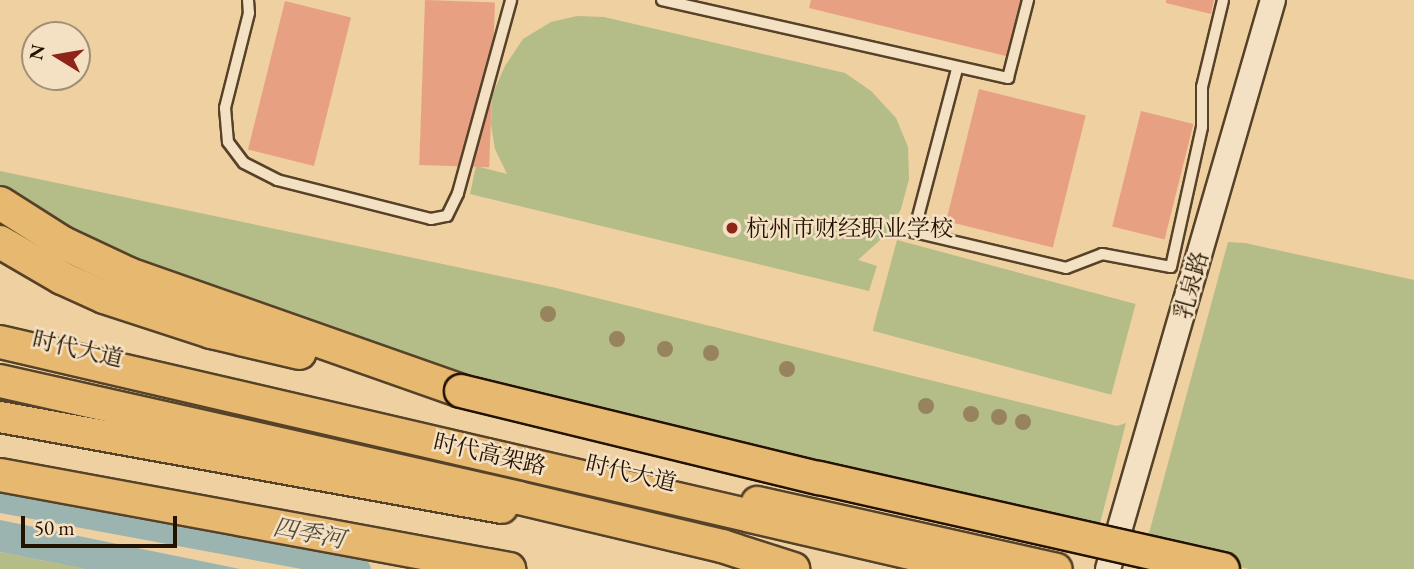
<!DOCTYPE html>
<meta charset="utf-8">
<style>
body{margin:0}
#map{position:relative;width:1414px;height:569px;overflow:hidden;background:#eed0a1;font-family:"EB Garamond","Noto Serif SC",serif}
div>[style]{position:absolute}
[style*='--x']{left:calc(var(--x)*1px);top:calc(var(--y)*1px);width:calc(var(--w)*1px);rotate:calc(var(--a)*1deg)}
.green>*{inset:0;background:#b4bc88;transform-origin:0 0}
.water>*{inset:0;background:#9cb4af}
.canal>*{height:21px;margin:-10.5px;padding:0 10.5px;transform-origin:10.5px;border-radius:10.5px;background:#9cb4af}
.building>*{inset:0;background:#e7a182;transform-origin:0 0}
.roads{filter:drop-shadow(2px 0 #564228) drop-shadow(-2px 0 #564228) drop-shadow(0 2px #564228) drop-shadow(0 -2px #564228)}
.service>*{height:10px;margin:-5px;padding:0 5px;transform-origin:5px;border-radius:5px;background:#f4e0c2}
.tertiary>*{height:24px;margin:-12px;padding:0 12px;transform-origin:12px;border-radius:12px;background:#f4e0c2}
.primary>*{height:30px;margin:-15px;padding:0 15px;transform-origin:15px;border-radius:15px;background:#e7b870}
.trunk>*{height:32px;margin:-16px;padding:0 16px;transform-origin:16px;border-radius:16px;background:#e7b870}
.bridges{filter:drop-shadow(2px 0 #241200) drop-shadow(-2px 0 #241200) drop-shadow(0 2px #241200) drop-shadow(0 -2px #241200)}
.trunk-bridge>*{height:32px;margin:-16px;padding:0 16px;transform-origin:16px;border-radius:16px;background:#e7b870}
.trees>*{width:16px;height:16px;margin:-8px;border-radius:50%;background:#97845f}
.dots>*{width:19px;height:19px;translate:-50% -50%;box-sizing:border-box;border:4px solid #f4e0c2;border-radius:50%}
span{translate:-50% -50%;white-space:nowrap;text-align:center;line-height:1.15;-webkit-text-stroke:5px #f4e0c2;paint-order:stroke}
.poi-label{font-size:23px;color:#241200}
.left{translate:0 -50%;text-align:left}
.street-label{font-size:23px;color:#241200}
.water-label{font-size:24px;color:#4e4b3d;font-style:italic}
.north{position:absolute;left:21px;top:21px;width:70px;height:70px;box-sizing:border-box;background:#f4e0c2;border:2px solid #a18e74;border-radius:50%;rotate:281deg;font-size:19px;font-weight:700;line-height:28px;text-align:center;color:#241200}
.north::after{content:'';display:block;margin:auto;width:24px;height:32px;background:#8f2418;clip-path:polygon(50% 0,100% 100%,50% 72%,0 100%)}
.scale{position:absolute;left:21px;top:516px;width:156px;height:32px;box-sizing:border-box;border:4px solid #241200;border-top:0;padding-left:9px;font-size:21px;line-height:24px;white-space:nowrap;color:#241200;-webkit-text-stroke:5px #f4e0c2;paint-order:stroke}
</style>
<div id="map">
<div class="green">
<i style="clip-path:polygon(577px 16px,604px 17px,845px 73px,871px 91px,896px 118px,908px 147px,909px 179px,901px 209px,890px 231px,858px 260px,877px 266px,869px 291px,470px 194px,476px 166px,507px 174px,495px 149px,491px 125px,492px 95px,505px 66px,523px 39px,551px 22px)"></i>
<i style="clip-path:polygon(0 171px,552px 287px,1117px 426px,1126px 423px,1099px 527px,530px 399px,84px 243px,0 195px)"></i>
<i style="left:897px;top:240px;width:247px;height:94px;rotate:15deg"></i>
<i style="clip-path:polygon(1228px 242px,1245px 243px,1414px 280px,1414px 569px,1249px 569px,1145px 548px)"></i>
<i style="clip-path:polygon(0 552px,85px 569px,0 569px)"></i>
</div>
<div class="water">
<i style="clip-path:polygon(0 520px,240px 569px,85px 569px,0 552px)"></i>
</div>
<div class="canal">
<i style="--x:0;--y:502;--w:366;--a:10.5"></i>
</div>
<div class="building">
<i style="left:425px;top:0;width:70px;height:165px;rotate:2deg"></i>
<i style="clip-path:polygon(811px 0,1023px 0,1010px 57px,809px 8px)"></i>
<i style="clip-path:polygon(1166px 0,1214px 0,1211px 14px,1166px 3px)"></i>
<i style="left:285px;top:1px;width:68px;height:153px;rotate:14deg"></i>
<i style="left:979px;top:89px;width:110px;height:136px;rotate:14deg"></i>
<i style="left:1141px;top:111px;width:54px;height:119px;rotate:14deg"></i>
</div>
<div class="roads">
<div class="service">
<i style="--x:248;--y:0;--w:13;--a:86"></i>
<i style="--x:249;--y:13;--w:98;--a:104.2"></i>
<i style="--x:225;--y:108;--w:34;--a:85"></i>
<i style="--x:228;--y:142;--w:26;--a:53"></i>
<i style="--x:244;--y:163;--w:37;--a:27"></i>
<i style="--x:277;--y:180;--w:159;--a:14.2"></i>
<i style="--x:431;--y:219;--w:16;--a:-11"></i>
<i style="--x:447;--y:216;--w:25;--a:-64"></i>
<i style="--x:458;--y:193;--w:200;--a:-74.6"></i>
<i style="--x:662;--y:0;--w:355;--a:12.7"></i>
<i style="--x:1008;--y:78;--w:81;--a:-75.6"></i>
<i style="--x:957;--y:69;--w:169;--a:104.8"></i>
<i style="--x:914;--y:232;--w:156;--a:13.3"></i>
<i style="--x:1066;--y:268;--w:39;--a:-21"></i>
<i style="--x:1102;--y:254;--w:70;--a:10.7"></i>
<i style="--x:1171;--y:267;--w:143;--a:-77.5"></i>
<i style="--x:1202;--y:127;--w:40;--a:-90"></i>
<i style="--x:1202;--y:87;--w:89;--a:-76.4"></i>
</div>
<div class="tertiary">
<i style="--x:1108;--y:569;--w:592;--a:-73.83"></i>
</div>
<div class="primary">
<i style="--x:0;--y:417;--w:510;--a:10.27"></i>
<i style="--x:757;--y:502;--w:307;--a:12.6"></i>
</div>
<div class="trunk">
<i style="--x:0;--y:203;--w:75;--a:32.4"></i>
<i style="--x:63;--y:243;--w:73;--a:25.2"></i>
<i style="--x:129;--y:274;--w:352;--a:19.4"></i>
<i style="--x:0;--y:242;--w:72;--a:30.1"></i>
<i style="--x:62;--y:278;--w:46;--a:24.3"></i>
<i style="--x:104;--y:297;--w:113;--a:18.1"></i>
<i style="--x:211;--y:332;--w:91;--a:13.3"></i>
<i style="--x:0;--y:342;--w:1005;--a:13.05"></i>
<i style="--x:0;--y:381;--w:532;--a:12.7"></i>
<i style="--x:519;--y:498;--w:209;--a:13.3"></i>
<i style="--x:722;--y:546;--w:75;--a:17.9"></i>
<i style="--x:0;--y:475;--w:518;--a:10.46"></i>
</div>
</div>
<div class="bridges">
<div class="trunk-bridge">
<i style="--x:461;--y:391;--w:368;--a:13.7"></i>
<i style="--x:819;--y:478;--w:414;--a:12.7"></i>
</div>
</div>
<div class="trees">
<i style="left:548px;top:314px"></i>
<i style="left:617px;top:339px"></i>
<i style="left:665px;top:349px"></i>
<i style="left:711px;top:353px"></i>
<i style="left:787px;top:369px"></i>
<i style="left:926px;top:406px"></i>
<i style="left:971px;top:414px"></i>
<i style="left:999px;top:417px"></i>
<i style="left:1023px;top:422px"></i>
</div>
<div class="dots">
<i style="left:732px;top:228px;background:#8f2418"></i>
</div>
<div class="poi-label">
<span class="left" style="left:746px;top:228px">杭州市财经职业学校</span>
</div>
<div class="street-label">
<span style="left:1191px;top:285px;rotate:-74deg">乳泉路</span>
<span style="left:78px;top:349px;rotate:13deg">时代大道</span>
<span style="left:490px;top:454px;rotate:13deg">时代高架路</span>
<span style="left:631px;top:473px;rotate:13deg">时代大道</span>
</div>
<div class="water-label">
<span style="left:309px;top:533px;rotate:11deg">四季河</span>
</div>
<div class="north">N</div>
<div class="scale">50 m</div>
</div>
